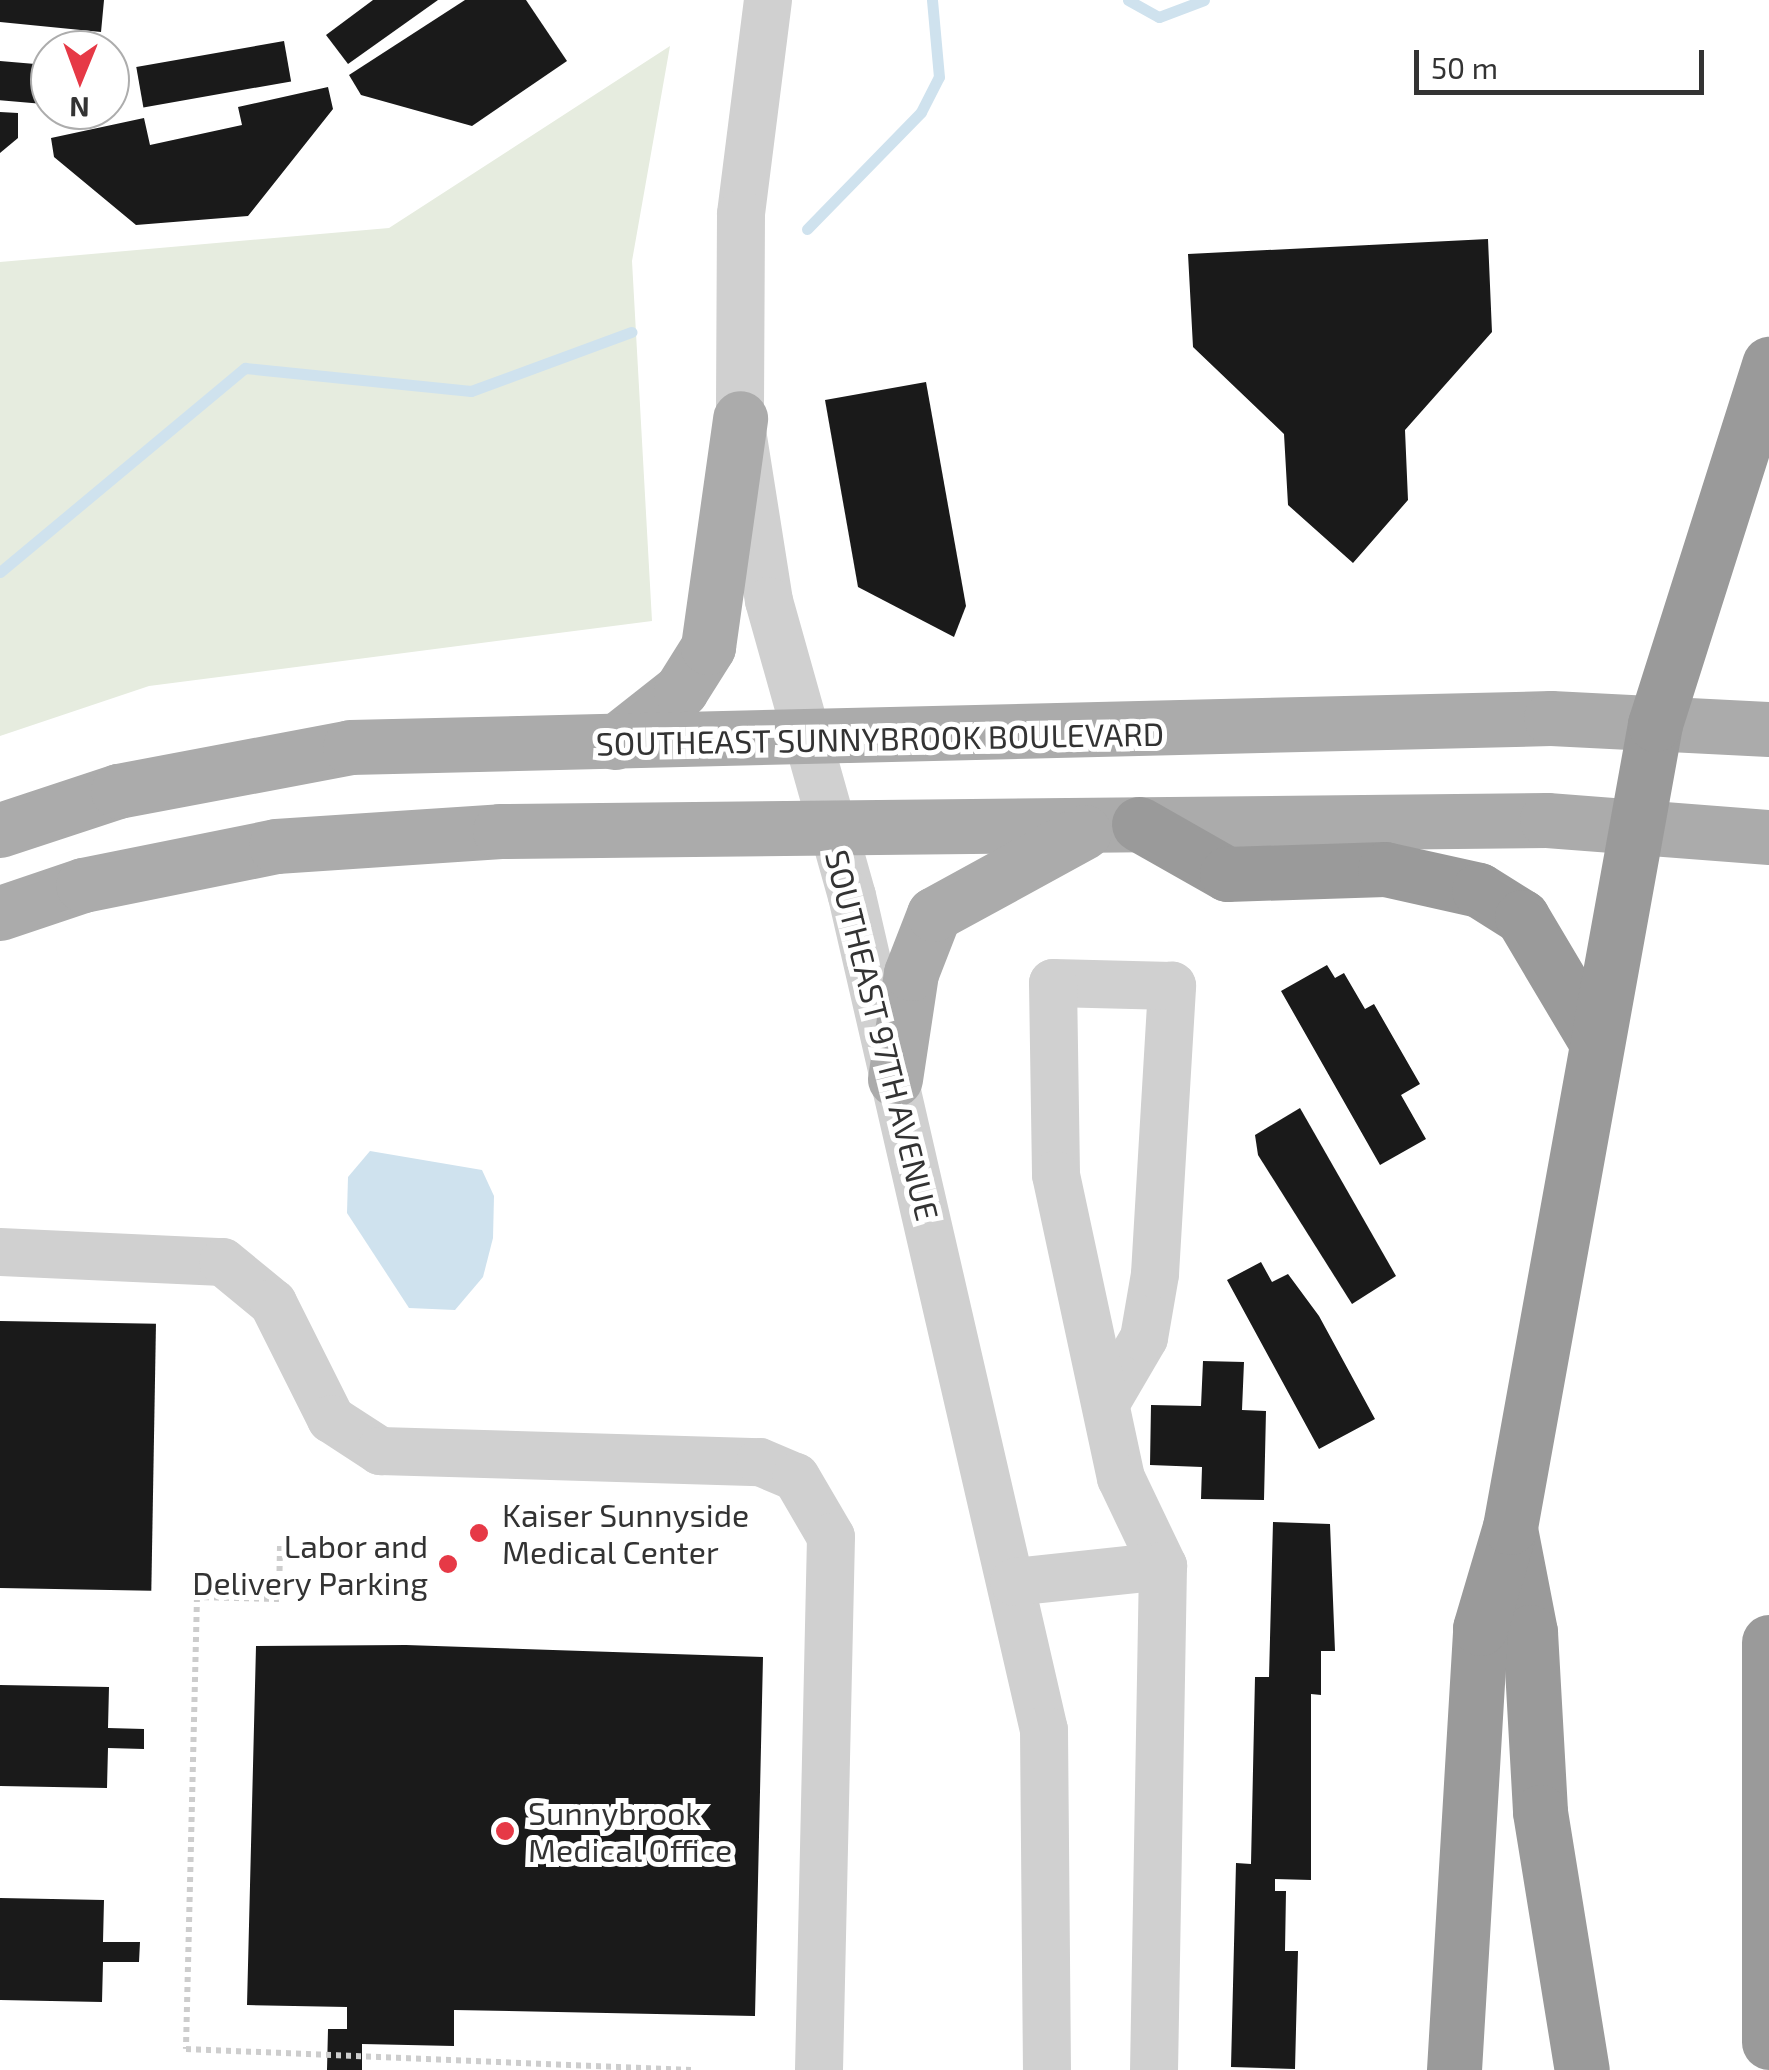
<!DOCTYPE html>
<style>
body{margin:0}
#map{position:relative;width:1769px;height:2070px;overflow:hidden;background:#fff;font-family:"Exo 2",sans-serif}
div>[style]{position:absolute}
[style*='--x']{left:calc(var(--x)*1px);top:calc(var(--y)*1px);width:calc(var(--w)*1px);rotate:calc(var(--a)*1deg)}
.green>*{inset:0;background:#e6ecdf}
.water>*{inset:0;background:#cfe2ee}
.stream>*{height:11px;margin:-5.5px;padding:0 5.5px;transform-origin:5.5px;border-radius:5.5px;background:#cfe2ee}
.building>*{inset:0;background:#1a1a1a;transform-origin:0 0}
.path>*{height:6px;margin-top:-3px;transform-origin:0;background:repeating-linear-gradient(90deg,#cdcdcd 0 5px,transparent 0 10px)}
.minor>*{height:48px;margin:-24px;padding:0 24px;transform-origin:24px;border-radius:24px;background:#d0d0d0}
.major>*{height:55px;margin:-27.5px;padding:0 27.5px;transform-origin:27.5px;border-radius:27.5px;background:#ababab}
.highway>*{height:55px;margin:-27.5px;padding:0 27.5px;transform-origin:27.5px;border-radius:27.5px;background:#9a9a9a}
.dots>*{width:28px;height:28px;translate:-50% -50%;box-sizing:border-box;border:5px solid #fff;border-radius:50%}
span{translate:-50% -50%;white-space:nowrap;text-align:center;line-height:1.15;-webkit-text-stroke:10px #fff;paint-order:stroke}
.street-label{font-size:32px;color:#333}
.poi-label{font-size:32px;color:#333}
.left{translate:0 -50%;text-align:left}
.right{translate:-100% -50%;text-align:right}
.north{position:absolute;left:30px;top:30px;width:100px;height:100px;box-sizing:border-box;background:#fff;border:2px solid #adadad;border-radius:50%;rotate:181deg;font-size:28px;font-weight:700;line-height:40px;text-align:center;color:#333}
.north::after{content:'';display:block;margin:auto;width:35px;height:45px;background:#e63946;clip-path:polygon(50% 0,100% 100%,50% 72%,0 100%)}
.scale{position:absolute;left:1414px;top:50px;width:290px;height:45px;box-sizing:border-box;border:5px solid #333;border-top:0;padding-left:12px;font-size:30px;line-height:35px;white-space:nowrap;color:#333;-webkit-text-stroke:8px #fff;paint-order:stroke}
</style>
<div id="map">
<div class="green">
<i style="clip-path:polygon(670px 46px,632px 261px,652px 621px,149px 686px,0 736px,0 262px,389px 228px)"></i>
</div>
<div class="water">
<i style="clip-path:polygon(370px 1151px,482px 1170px,494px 1196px,493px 1238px,483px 1277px,455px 1310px,409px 1308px,347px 1213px,348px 1177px)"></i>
</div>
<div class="stream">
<i style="--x:1128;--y:0;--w:35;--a:29"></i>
<i style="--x:1159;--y:17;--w:48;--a:-20.7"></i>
<i style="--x:807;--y:229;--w:163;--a:-45.7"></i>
<i style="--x:921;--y:112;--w:39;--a:-63"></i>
<i style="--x:939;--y:77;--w:77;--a:-95.2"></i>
<i style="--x:0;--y:572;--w:319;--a:-39.8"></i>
<i style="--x:245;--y:368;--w:227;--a:5.8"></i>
<i style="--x:471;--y:391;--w:171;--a:-20.2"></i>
</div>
<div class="building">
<i style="clip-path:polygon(0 0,104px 0,101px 32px,0 22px)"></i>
<i style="clip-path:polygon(373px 0,438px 0,348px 64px,326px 35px)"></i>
<i style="clip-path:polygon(465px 0,526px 0,567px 61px,472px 126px,361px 95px,349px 75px)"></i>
<i style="left:284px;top:41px;width:41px;height:150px;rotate:80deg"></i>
<i style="left:0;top:61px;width:50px;height:39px;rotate:5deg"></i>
<i style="clip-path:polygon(328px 87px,333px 109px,248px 216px,136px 225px,54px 157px,51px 138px,144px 118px,150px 145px,242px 125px,238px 107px)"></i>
<i style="clip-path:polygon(0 112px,18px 113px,18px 138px,0 153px)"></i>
<i style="clip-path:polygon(1488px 239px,1492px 332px,1405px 430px,1408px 500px,1353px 563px,1288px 505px,1284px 434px,1193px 347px,1188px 254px)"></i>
<i style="clip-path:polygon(926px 382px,966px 606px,954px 637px,858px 587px,825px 400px)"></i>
<i style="clip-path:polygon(1327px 965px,1335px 978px,1344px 973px,1365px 1009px,1374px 1004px,1420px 1084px,1401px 1095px,1426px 1139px,1380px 1165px,1281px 991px)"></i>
<i style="clip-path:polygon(1300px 1108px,1396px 1276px,1352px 1304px,1258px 1155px,1255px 1135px)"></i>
<i style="clip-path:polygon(1261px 1262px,1272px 1282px,1288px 1274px,1319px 1316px,1375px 1419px,1319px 1449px,1227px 1280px)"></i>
<i style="left:0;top:1321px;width:156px;height:267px;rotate:1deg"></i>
<i style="clip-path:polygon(1203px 1361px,1244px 1362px,1242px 1410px,1266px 1411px,1264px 1500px,1201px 1499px,1202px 1467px,1150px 1465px,1151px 1405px,1201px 1406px)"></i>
<i style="clip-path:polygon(1273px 1522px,1330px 1524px,1335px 1651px,1321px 1651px,1321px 1695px,1311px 1694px,1311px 1880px,1275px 1879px,1275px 1891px,1286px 1891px,1285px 1951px,1298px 1951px,1295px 2069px,1231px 2067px,1236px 1863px,1251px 1864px,1255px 1677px,1269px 1677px)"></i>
<i style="clip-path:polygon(406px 1645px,763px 1657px,755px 2016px,454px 2010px,454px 2046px,362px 2044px,362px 2070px,327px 2070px,328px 2029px,347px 2029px,347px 2007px,247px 2005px,256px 1646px)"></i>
<i style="clip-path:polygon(0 1685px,109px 1687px,108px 1728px,144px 1729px,144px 1749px,108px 1748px,107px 1788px,0 1786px)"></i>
<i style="clip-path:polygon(0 1898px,104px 1900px,103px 1942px,140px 1942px,139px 1962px,103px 1962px,102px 2002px,0 2000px)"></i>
</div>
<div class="path">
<i style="--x:280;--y:1546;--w:53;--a:91.1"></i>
<i style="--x:279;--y:1599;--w:82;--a:-178.6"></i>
<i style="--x:197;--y:1597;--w:452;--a:91.4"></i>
<i style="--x:186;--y:2049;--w:506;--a:2.38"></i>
</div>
<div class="minor">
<i style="--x:768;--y:0;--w:216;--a:97.2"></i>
<i style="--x:741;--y:214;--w:204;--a:90.3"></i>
<i style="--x:740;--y:418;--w:185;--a:81"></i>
<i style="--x:769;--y:601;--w:306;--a:74.3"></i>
<i style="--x:852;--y:896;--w:856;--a:77.04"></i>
<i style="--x:1044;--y:1730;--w:340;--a:89.5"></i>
<i style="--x:0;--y:1252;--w:223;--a:2.6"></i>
<i style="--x:223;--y:1262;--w:65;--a:39.4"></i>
<i style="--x:273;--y:1303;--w:130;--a:63.4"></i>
<i style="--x:331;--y:1419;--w:59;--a:33.1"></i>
<i style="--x:380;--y:1451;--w:380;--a:1.7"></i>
<i style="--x:760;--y:1462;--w:39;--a:23"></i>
<i style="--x:796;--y:1477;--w:69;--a:59.7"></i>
<i style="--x:831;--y:1537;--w:533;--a:91.29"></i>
<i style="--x:1110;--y:1396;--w:67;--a:-59.6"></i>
<i style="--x:1144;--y:1338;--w:65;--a:-80.2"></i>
<i style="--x:1155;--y:1274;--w:289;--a:-86.6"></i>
<i style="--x:1172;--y:986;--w:119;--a:-178.6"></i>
<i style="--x:1053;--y:983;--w:192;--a:89.1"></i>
<i style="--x:1056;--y:1175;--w:310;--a:77.9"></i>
<i style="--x:1121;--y:1478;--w:98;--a:64.5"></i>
<i style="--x:1014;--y:1582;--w:150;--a:-6.1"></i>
<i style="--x:1163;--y:1566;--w:504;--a:91.02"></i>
</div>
<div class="major">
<i style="--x:615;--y:742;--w:84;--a:-38.2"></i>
<i style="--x:681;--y:690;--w:51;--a:-57.9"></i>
<i style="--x:708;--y:647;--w:231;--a:-82"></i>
<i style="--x:0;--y:830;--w:124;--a:-18.3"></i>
<i style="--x:118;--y:791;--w:236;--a:-10.7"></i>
<i style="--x:350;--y:747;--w:1201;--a:-1.38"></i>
<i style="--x:1551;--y:718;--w:218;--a:2.9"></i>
<i style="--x:0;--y:913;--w:88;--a:-18.6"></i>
<i style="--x:83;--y:885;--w:197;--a:-11.4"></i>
<i style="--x:276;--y:846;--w:225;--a:-3.8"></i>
<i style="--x:500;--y:831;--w:1047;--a:-0.6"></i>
<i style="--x:1547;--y:820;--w:223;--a:4.4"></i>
<i style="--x:895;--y:1079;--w:107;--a:-81.4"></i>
<i style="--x:911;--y:973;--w:63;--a:-68.7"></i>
<i style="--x:934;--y:914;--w:171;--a:-28.7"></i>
</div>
<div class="highway">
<i style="--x:1139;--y:824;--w:101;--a:29.6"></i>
<i style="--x:1227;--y:874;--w:158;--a:-1.8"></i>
<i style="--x:1385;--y:869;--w:96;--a:12.6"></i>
<i style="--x:1479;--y:890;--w:51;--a:32.1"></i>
<i style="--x:1522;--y:917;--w:137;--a:59.3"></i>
<i style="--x:1511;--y:1534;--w:100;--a:79"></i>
<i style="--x:1530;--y:1632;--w:180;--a:86.8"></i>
<i style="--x:1540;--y:1812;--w:261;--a:80.8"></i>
<i style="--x:1769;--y:1642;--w:400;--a:90"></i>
<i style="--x:1454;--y:2070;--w:443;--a:-86.6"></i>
<i style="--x:1480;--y:1628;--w:105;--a:-73.5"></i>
<i style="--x:1510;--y:1527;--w:816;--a:-79.76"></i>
<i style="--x:1655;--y:724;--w:378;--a:-72.4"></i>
</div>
<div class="dots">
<i style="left:479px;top:1533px;background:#e63946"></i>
<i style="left:448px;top:1564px;background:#e63946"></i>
<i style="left:505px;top:1831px;background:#e63946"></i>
</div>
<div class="street-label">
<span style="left:880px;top:738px;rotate:-1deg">SOUTHEAST SUNNYBROOK BOULEVARD</span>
<span style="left:883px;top:1035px;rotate:76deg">SOUTHEAST 97TH AVENUE</span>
</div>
<div class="poi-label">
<span class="left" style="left:502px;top:1533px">Kaiser Sunnyside<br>Medical Center</span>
<span class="right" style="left:428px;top:1564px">Labor and<br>Delivery Parking</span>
<span class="left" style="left:528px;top:1831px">Sunnybrook<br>Medical Office</span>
</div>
<div class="north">N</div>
<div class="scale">50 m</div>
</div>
